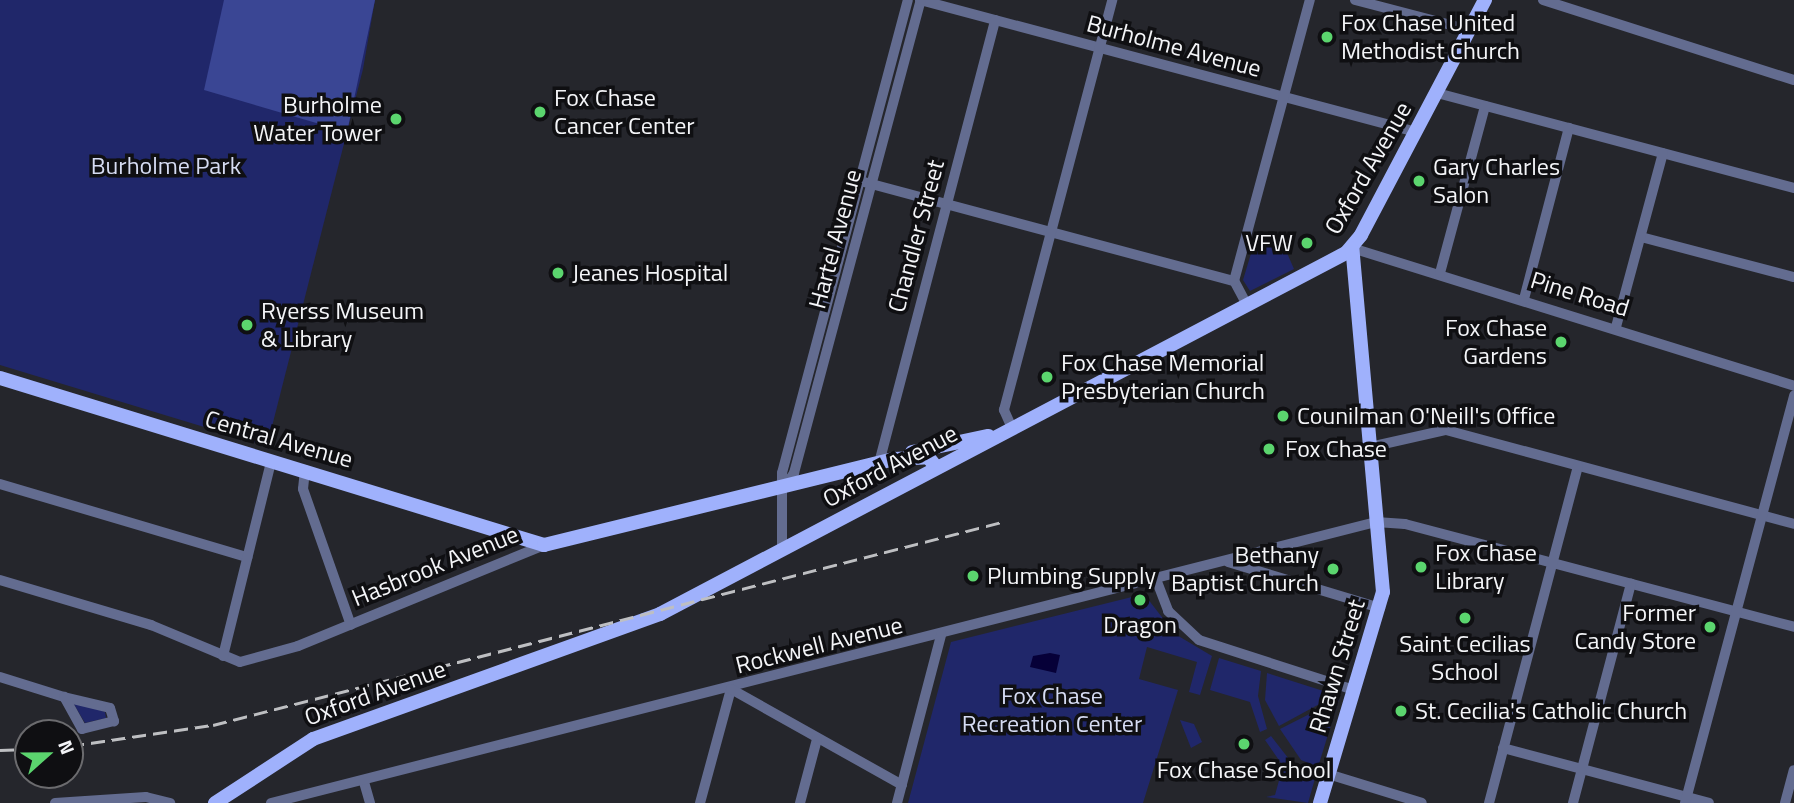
<!DOCTYPE html>
<style>
body{margin:0}
#map{position:relative;width:1794px;height:803px;overflow:hidden;background:#25262c;font-family:"Titillium Web",sans-serif}
div>[style]{position:absolute}
[style*='--x']{left:calc(var(--x)*1px);top:calc(var(--y)*1px);width:calc(var(--w)*1px);rotate:calc(var(--a)*1deg)}
.green>*{inset:0;background:#20276a}
.forest>*{inset:0;background:#3a4694}
.water>*{inset:0;background:#060038}
.minor>*{height:10px;margin:-5px;padding:0 5px;transform-origin:5px;border-radius:5px;background:#636c90}
.major>*{height:14px;margin:-7px;padding:0 7px;transform-origin:7px;border-radius:7px;background:#9fb1fc}
.rail>*{height:2.5px;margin-top:-1.25px;transform-origin:0;background:repeating-linear-gradient(90deg,#bebfc2 0 14px,transparent 0 21px)}
.dots>*{width:19px;height:19px;translate:-50% -50%;box-sizing:border-box;border:4px solid #0f0f12;border-radius:50%}
span{translate:-50% -50%;white-space:nowrap;text-align:center;line-height:1.15;-webkit-text-stroke:7px #0f0f12;paint-order:stroke}
.poi-label{font-size:24px;color:#f4f5f8}
.left{translate:0 -50%;text-align:left}
.right{translate:-100% -50%;text-align:right}
.street-label{font-size:24px;color:#f4f5f8}
.park-label{font-size:24px;color:#d6dcf3}
.north{position:absolute;left:14px;top:719px;width:70px;height:70px;box-sizing:border-box;background:#0f0f12;border:2px solid #6b6b6e;border-radius:50%;rotate:69deg;font-size:19px;font-weight:700;line-height:28px;text-align:center;color:#f4f5f8}
.north::after{content:'';display:block;margin:auto;width:24px;height:32px;background:#5bd56e;clip-path:polygon(50% 0,100% 100%,50% 72%,0 100%)}
</style>
<div id="map">
<div class="green">
<i style="clip-path:polygon(0 0,375px 0,363px 69px,267px 446px,0 365px)"></i>
<i style="clip-path:polygon(1256px 237px,1284px 246px,1294px 269px,1250px 291px,1243px 280px)"></i>
<i style="clip-path:polygon(1144px 594px,1175px 634px,1212px 656px,1200px 695px,1189px 692px,1197px 662px,1147px 647px,1139px 679px,1178px 690px,1143px 803px,908px 803px,951px 642px)"></i>
<i style="clip-path:polygon(1219px 658px,1261px 671px,1258px 696px,1267px 729px,1260px 732px,1250px 702px,1210px 690px)"></i>
<i style="clip-path:polygon(1267px 673px,1336px 695px,1279px 726px,1265px 700px)"></i>
<i style="clip-path:polygon(1339px 699px,1318px 767px,1301px 760px,1280px 729px)"></i>
<i style="clip-path:polygon(72px 701px,105px 712px,106px 718px,85px 723px)"></i>
<i style="clip-path:polygon(1180px 720px,1194px 724px,1202px 742px,1191px 748px)"></i>
<i style="clip-path:polygon(1271px 736px,1292px 763px,1316px 775px,1308px 803px,1266px 797px,1275px 795px,1283px 766px,1265px 740px)"></i>
</div>
<div class="forest">
<i style="clip-path:polygon(224px 0,375px 0,347px 132px,204px 90px)"></i>
</div>
<div class="water">
<i style="clip-path:polygon(1050px 653px,1060px 655px,1056px 673px,1030px 667px,1033px 656px)"></i>
</div>
<div class="minor">
<i style="--x:920;--y:0;--w:513;--a:14.9"></i>
<i style="--x:1355;--y:0;--w:119;--a:14.6"></i>
<i style="--x:1543;--y:0;--w:263;--a:17.7"></i>
<i style="--x:1437;--y:93;--w:369;--a:14.9"></i>
<i style="--x:864;--y:182;--w:383;--a:15"></i>
<i style="--x:1641;--y:237;--w:158;--a:14.7"></i>
<i style="--x:1352;--y:248;--w:463;--a:17.3"></i>
<i style="--x:1440;--y:273;--w:173;--a:-74.9"></i>
<i style="--x:1524;--y:299;--w:177;--a:-75.3"></i>
<i style="--x:1247;--y:305;--w:27;--a:-118"></i>
<i style="--x:1234;--y:281;--w:291;--a:-74.9"></i>
<i style="--x:1616;--y:327;--w:180;--a:-74.9"></i>
<i style="--x:1012;--y:428;--w:20;--a:-114"></i>
<i style="--x:1004;--y:410;--w:424;--a:-75.2"></i>
<i style="--x:1370;--y:447;--w:78;--a:-12.6"></i>
<i style="--x:1446;--y:430;--w:360;--a:15.1"></i>
<i style="--x:879;--y:463;--w:458;--a:-75.3"></i>
<i style="--x:305;--y:470;--w:19;--a:96"></i>
<i style="--x:303;--y:489;--w:144;--a:70.6"></i>
<i style="--x:0;--y:484;--w:258;--a:16.5"></i>
<i style="--x:785;--y:486;--w:16;--a:-55"></i>
<i style="--x:794;--y:473;--w:490;--a:-75"></i>
<i style="--x:782;--y:548;--w:75;--a:-90"></i>
<i style="--x:782;--y:473;--w:489;--a:-75.1"></i>
<i style="--x:1228;--y:562;--w:159;--a:16.8"></i>
<i style="--x:1156;--y:579;--w:34;--a:69"></i>
<i style="--x:1168;--y:611;--w:42;--a:43.1"></i>
<i style="--x:1199;--y:640;--w:163;--a:17.9"></i>
<i style="--x:0;--y:580;--w:158;--a:16.6"></i>
<i style="--x:151;--y:625;--w:96;--a:22.6"></i>
<i style="--x:240;--y:662;--w:60;--a:-15.4"></i>
<i style="--x:298;--y:646;--w:266;--a:-22.3"></i>
<i style="--x:223;--y:656;--w:200;--a:-76.1"></i>
<i style="--x:0;--y:677;--w:67;--a:17.4"></i>
<i style="--x:64;--y:697;--w:47;--a:13.4"></i>
<i style="--x:110;--y:708;--w:14;--a:73"></i>
<i style="--x:114;--y:721;--w:33;--a:166"></i>
<i style="--x:82;--y:729;--w:37;--a:-119"></i>
<i style="--x:1503;--y:748;--w:213;--a:14.9"></i>
<i style="--x:1328;--y:774;--w:98;--a:17.1"></i>
<i style="--x:364;--y:782;--w:22;--a:74"></i>
<i style="--x:55;--y:803;--w:91;--a:-3.8"></i>
<i style="--x:146;--y:797;--w:25;--a:14"></i>
<i style="--x:271;--y:803;--w:1140;--a:-14.27"></i>
<i style="--x:1376;--y:522;--w:29;--a:4"></i>
<i style="--x:1405;--y:524;--w:402;--a:14.8"></i>
<i style="--x:700;--y:803;--w:118;--a:-74.8"></i>
<i style="--x:731;--y:689;--w:196;--a:29.3"></i>
<i style="--x:800;--y:803;--w:66;--a:-75.1"></i>
<i style="--x:897;--y:803;--w:174;--a:-75.3"></i>
<i style="--x:1489;--y:803;--w:348;--a:-75.2"></i>
<i style="--x:1573;--y:803;--w:227;--a:-75.2"></i>
<i style="--x:1685;--y:803;--w:422;--a:-75"></i>
<i style="--x:1785;--y:803;--w:34;--a:-75"></i>
</div>
<div class="major">
<i style="--x:0;--y:378;--w:569;--a:17.07"></i>
<i style="--x:544;--y:545;--w:361;--a:-13.8"></i>
<i style="--x:895;--y:459;--w:33;--a:-3"></i>
<i style="--x:928;--y:457;--w:13;--a:51"></i>
<i style="--x:912;--y:452;--w:78;--a:-11.9"></i>
<i style="--x:215;--y:803;--w:117;--a:-33.1"></i>
<i style="--x:313;--y:739;--w:369;--a:-19.8"></i>
<i style="--x:660;--y:614;--w:775;--a:-27.76"></i>
<i style="--x:1346;--y:253;--w:23;--a:-50"></i>
<i style="--x:1361;--y:235;--w:266;--a:-62.2"></i>
<i style="--x:1320;--y:803;--w:220;--a:-73.4"></i>
<i style="--x:1383;--y:592;--w:345;--a:-95.1"></i>
</div>
<div class="rail">
<i style="--x:70;--y:746;--w:145;--a:-8.4"></i>
<i style="--x:213;--y:725;--w:815;--a:-14.43"></i>
<i style="--x:0;--y:750;--w:28;--a:-2"></i>
</div>
<div class="dots">
<i style="left:1327px;top:37px;background:#5bd56e"></i>
<i style="left:540px;top:112px;background:#5bd56e"></i>
<i style="left:396px;top:119px;background:#5bd56e"></i>
<i style="left:1419px;top:181px;background:#5bd56e"></i>
<i style="left:1307px;top:243px;background:#5bd56e"></i>
<i style="left:558px;top:273px;background:#5bd56e"></i>
<i style="left:247px;top:325px;background:#5bd56e"></i>
<i style="left:1561px;top:342px;background:#5bd56e"></i>
<i style="left:1047px;top:377px;background:#5bd56e"></i>
<i style="left:1283px;top:416px;background:#5bd56e"></i>
<i style="left:1269px;top:449px;background:#5bd56e"></i>
<i style="left:1421px;top:567px;background:#5bd56e"></i>
<i style="left:1333px;top:569px;background:#5bd56e"></i>
<i style="left:973px;top:576px;background:#5bd56e"></i>
<i style="left:1140px;top:600px;background:#5bd56e"></i>
<i style="left:1465px;top:618px;background:#5bd56e"></i>
<i style="left:1710px;top:627px;background:#5bd56e"></i>
<i style="left:1401px;top:711px;background:#5bd56e"></i>
<i style="left:1244px;top:744px;background:#5bd56e"></i>
</div>
<div class="poi-label">
<span class="left" style="left:1341px;top:37px">Fox Chase United<br>Methodist Church</span>
<span class="left" style="left:554px;top:112px">Fox Chase<br>Cancer Center</span>
<span class="right" style="left:382px;top:119px">Burholme<br>Water Tower</span>
<span class="left" style="left:1433px;top:181px">Gary Charles<br>Salon</span>
<span class="right" style="left:1293px;top:243px">VFW</span>
<span class="left" style="left:572px;top:273px">Jeanes Hospital</span>
<span class="left" style="left:261px;top:325px">Ryerss Museum<br>&amp; Library</span>
<span class="right" style="left:1547px;top:342px">Fox Chase<br>Gardens</span>
<span class="left" style="left:1061px;top:377px">Fox Chase Memorial<br>Presbyterian Church</span>
<span class="left" style="left:1297px;top:416px">Counilman O'Neill's Office</span>
<span class="left" style="left:1285px;top:449px">Fox Chase</span>
<span class="left" style="left:1435px;top:567px">Fox Chase<br>Library</span>
<span class="right" style="left:1319px;top:569px">Bethany<br>Baptist Church</span>
<span class="left" style="left:987px;top:576px">Plumbing Supply</span>
<span class="right" style="left:1696px;top:627px">Former<br>Candy Store</span>
<span style="left:1140px;top:625px">Dragon</span>
<span style="left:1465px;top:658px">Saint Cecilias<br>School</span>
<span class="left" style="left:1415px;top:711px">St. Cecilia's Catholic Church</span>
<span style="left:1244px;top:770px">Fox Chase School</span>
</div>
<div class="street-label">
<span style="left:1174px;top:46px;rotate:15deg">Burholme Avenue</span>
<span style="left:1368px;top:168px;rotate:-60deg">Oxford Avenue</span>
<span style="left:916px;top:236px;rotate:-75deg">Chandler Street</span>
<span style="left:835px;top:239px;rotate:-75deg">Hartel Avenue</span>
<span style="left:1580px;top:294px;rotate:17deg">Pine Road</span>
<span style="left:279px;top:439px;rotate:16deg">Central Avenue</span>
<span style="left:890px;top:466px;rotate:-28deg">Oxford Avenue</span>
<span style="left:435px;top:566px;rotate:-22deg">Hasbrook Avenue</span>
<span style="left:819px;top:645px;rotate:-14deg">Rockwell Avenue</span>
<span style="left:1337px;top:666px;rotate:-73deg">Rhawn Street</span>
<span style="left:375px;top:693px;rotate:-20deg">Oxford Avenue</span>
</div>
<div class="park-label">
<span style="left:166px;top:166px">Burholme Park</span>
<span style="left:1052px;top:710px">Fox Chase<br>Recreation Center</span>
</div>
<div class="north">N</div>
</div>
